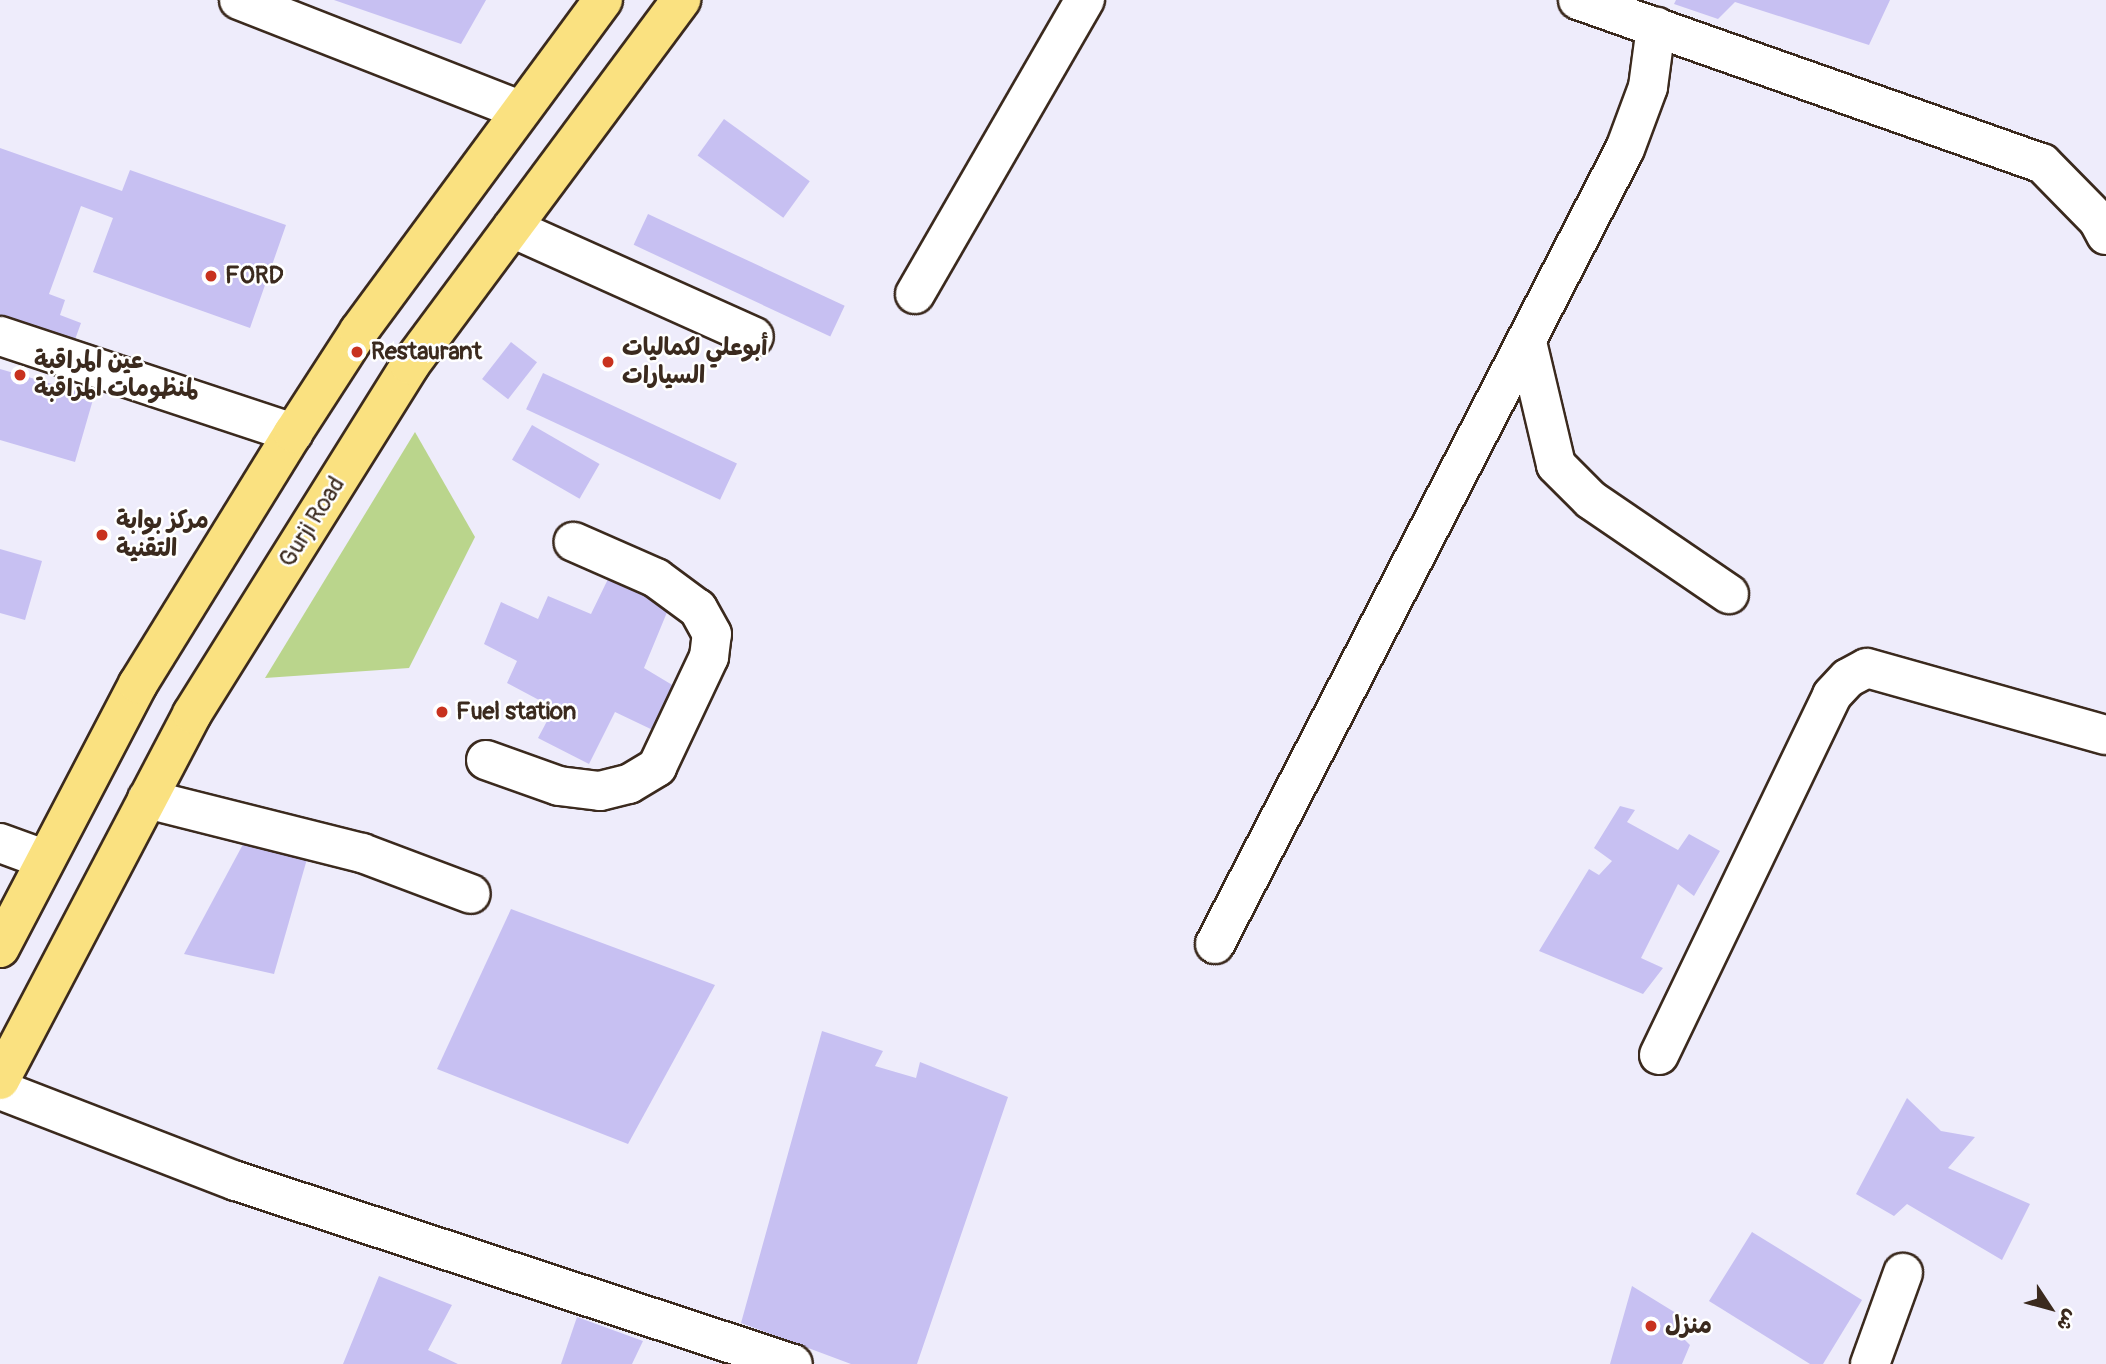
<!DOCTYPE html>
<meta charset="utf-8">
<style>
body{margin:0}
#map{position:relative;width:2106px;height:1364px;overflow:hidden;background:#eeecfb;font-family:Pangolin,"Playpen Sans Arabic",sans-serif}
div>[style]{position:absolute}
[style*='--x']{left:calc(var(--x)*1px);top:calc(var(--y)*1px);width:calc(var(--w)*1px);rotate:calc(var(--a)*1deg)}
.green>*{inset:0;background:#bad58c}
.building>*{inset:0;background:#c7c0f2;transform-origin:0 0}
.roads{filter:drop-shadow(2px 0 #3b2a1e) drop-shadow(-2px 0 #3b2a1e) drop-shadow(0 2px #3b2a1e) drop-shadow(0 -2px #3b2a1e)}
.minor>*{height:38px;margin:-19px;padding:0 19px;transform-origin:19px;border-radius:19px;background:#fff}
.highway>*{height:38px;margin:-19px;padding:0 19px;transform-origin:19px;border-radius:19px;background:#fae180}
.dots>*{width:19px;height:19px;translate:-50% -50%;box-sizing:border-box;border:4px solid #fff;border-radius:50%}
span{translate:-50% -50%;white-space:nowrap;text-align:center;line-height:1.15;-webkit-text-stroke:5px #fff;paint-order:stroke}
.poi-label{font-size:24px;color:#3b2a1e;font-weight:700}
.left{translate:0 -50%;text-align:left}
.street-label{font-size:24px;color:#3b2a1e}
.north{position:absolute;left:2015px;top:1273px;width:70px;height:70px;-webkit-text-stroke:5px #fff;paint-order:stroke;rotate:126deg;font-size:19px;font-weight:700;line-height:28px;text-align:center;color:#3b2a1e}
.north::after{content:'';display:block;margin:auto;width:24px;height:32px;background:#3b2a1e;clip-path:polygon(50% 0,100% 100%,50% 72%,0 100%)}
</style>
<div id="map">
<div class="green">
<i style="clip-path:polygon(415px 432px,475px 537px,409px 668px,265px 678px)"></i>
</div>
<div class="building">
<i style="clip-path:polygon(334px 0,486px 0,461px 44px)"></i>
<i style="clip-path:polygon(1676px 0,1890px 0,1869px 45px,1735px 2px,1718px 19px,1674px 4px)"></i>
<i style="left:724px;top:119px;width:106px;height:45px;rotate:36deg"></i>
<i style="clip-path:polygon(0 148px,122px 191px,130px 170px,286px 225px,250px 328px,93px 272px,113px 218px,81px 206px,49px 294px,65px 300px,60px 315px,81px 323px,69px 356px,0 331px)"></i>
<i style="left:648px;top:214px;width:217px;height:34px;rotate:25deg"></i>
<i style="left:511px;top:342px;width:33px;height:47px;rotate:38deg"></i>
<i style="clip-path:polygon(0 369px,94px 396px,75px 462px,0 440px)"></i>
<i style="left:543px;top:373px;width:214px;height:40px;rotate:25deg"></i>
<i style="left:532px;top:425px;width:78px;height:40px;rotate:30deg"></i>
<i style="clip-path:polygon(0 549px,42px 561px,25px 620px,0 613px)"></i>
<i style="clip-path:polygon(609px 577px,670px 605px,644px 668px,679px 689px,657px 732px,615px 712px,589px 764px,538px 738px,554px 708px,507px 683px,517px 661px,484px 644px,501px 602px,538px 619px,548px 596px,591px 614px)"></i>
<i style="clip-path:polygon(1620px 806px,1635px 810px,1627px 822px,1678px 850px,1689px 834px,1720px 851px,1694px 896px,1678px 884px,1641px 958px,1663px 968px,1643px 994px,1539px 951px,1589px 869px,1599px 875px,1612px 861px,1594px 848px)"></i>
<i style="clip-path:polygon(248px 835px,309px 852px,274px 974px,184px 954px)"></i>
<i style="clip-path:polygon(511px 909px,715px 985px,628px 1144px,437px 1069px)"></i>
<i style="clip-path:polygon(822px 1031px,883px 1051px,875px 1066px,916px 1078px,920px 1062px,1008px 1097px,917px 1364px,851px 1364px,741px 1323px)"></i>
<i style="clip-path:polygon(1907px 1098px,1941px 1131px,1975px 1137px,1948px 1168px,2030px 1204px,2002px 1260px,1907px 1204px,1894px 1216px,1856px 1194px)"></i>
<i style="clip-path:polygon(1752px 1232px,1862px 1300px,1823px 1364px,1810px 1364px,1709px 1301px)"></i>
<i style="clip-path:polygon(379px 1276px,452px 1305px,428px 1350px,458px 1364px,343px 1364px)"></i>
<i style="clip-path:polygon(1632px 1286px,1684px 1318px,1679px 1334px,1690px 1345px,1682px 1364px,1610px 1364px)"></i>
<i style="clip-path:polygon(577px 1317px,643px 1341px,632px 1364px,561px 1364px)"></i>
</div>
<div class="roads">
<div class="minor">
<i style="--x:239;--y:0;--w:302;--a:21.4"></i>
<i style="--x:1578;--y:0;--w:492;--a:19.4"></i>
<i style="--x:2042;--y:163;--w:80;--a:45.5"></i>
<i style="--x:2098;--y:220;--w:17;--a:62"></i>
<i style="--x:512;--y:228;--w:265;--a:24.2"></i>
<i style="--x:915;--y:294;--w:340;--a:-60"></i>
<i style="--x:0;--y:336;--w:309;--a:18.3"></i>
<i style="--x:1527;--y:342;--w:126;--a:76.7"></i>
<i style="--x:1556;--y:465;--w:49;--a:45"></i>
<i style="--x:1591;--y:500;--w:167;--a:34.3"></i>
<i style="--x:486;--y:760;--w:77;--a:19.6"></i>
<i style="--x:559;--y:786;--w:41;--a:7"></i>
<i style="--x:600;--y:791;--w:30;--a:-14"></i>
<i style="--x:629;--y:784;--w:33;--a:-31"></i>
<i style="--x:657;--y:767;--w:122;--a:-64.7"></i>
<i style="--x:709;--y:657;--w:23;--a:-83"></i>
<i style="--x:712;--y:634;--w:29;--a:-119"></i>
<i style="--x:698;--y:609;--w:52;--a:-143.6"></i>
<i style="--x:656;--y:578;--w:90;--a:-156.3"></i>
<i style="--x:147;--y:799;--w:222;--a:14.1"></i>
<i style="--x:362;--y:853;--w:116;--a:20.6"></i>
<i style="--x:0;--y:843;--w:47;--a:20"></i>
<i style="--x:1215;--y:944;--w:894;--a:-62.72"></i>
<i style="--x:1625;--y:149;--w:66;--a:-69.6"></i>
<i style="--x:1648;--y:87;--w:61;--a:-82.4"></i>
<i style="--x:1659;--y:1055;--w:399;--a:-64.3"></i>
<i style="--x:1832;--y:695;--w:23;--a:-47"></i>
<i style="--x:1848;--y:678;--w:21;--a:-28"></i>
<i style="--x:1867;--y:668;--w:248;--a:15.7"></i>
<i style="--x:0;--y:1090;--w:253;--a:21.1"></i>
<i style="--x:236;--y:1181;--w:586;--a:18.19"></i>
<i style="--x:1870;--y:1364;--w:97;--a:-70.1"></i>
</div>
<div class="highway">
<i style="--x:0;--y:948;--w:298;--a:-62.4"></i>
<i style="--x:138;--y:684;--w:295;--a:-58.3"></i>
<i style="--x:293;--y:433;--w:121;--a:-57.1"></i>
<i style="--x:359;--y:331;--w:411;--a:-53.6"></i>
<i style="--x:0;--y:1080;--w:413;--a:-62.3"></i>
<i style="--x:192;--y:714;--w:411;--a:-58"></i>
<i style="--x:410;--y:365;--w:455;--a:-53.4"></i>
</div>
</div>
<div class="dots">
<i style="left:211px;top:276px;background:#c8321e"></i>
<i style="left:357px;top:352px;background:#c8321e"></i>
<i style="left:608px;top:362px;background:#c8321e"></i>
<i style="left:20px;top:375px;background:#c8321e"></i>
<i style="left:102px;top:535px;background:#c8321e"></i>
<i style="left:442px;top:712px;background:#c8321e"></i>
<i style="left:1651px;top:1326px;background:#c8321e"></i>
</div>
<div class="poi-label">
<span class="left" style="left:225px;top:276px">FORD</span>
<span class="left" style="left:622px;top:362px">أبوعلي لكماليات<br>السيارات</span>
<span class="left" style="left:371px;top:352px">Restaurant</span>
<span class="left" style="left:34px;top:375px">عين المراقبة<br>لمنظومات المراقبة</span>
<span class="left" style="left:116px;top:535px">مركز بوابة<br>التقنية</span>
<span class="left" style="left:456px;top:712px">Fuel station</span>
<span class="left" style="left:1665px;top:1326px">منزل</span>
</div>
<div class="street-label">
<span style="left:312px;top:522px;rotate:-58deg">Gurji Road</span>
</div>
<div class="north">ش</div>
</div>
